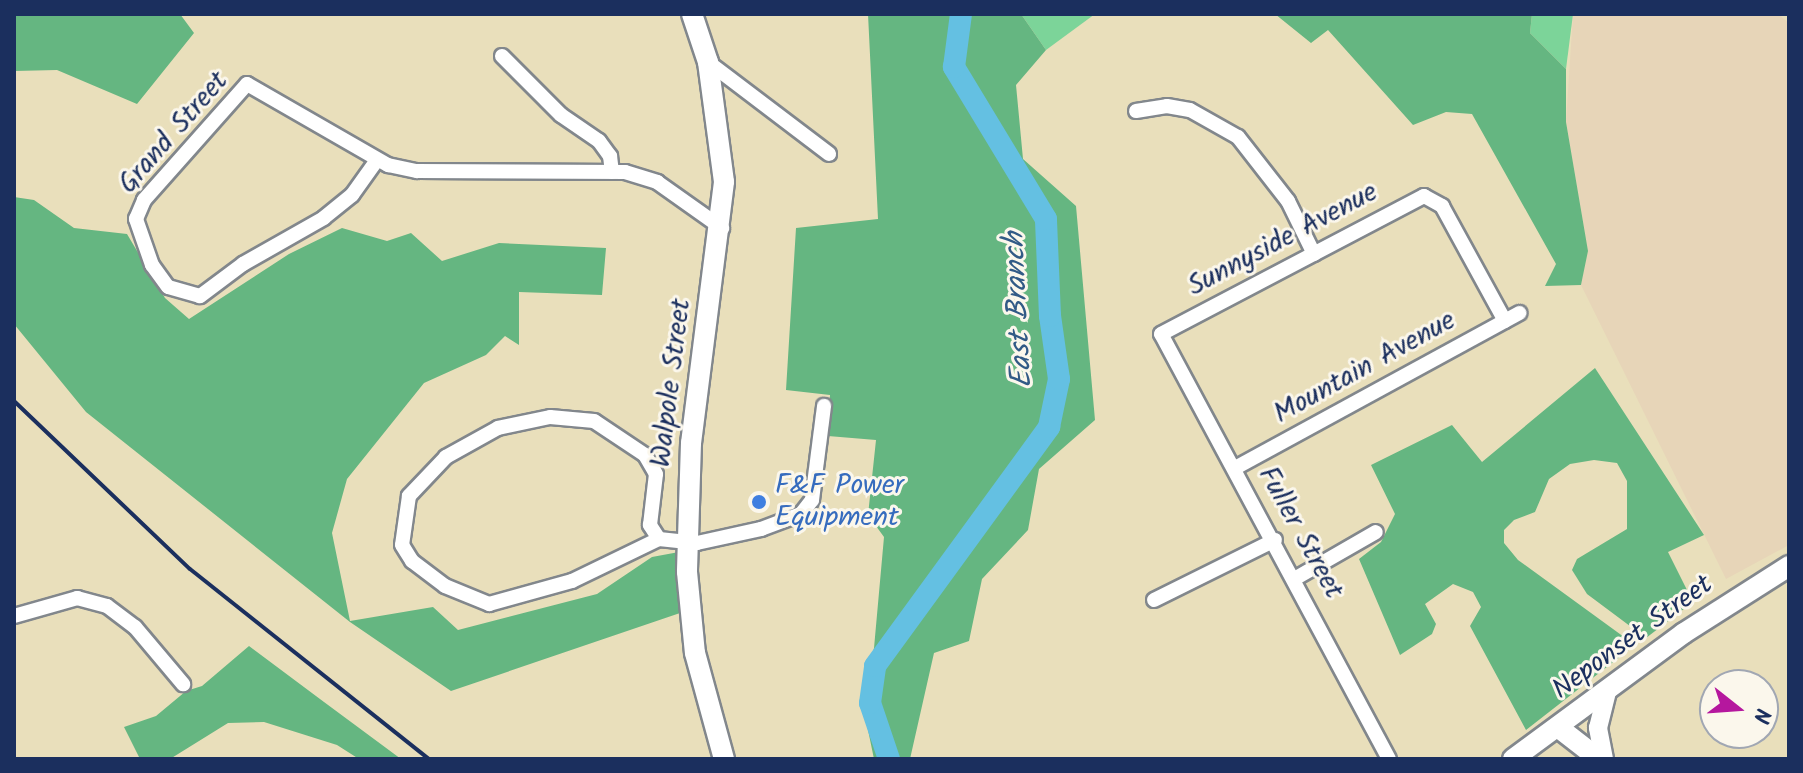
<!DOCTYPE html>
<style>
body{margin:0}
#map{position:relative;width:1803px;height:773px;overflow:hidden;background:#e9dfbb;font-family:Kalam,sans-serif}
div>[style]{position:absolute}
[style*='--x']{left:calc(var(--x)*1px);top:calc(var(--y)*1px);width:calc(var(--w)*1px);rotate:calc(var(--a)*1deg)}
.built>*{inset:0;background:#e7d5b8}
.green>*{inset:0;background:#7cd499}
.forest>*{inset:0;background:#65b681}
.river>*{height:22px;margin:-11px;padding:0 11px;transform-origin:11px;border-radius:11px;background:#64c0e2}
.roads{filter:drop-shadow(2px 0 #82878c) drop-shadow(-2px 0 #82878c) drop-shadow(0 2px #82878c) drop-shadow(0 -2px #82878c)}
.minor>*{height:14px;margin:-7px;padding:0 7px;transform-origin:7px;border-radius:7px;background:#fff}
.tertiary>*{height:18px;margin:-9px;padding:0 9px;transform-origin:9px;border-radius:9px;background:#fff}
.secondary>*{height:20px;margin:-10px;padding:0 10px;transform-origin:10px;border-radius:10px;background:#fff}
.rail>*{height:4px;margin:-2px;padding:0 2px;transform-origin:2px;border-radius:2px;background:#1b2f5e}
.dots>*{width:22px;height:22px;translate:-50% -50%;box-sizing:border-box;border:4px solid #fbf7ec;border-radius:50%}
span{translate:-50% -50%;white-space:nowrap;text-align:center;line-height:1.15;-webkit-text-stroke:6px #fbf7ec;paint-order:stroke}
.street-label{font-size:28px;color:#1b2f5e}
.shop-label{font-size:28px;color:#366cbe}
.left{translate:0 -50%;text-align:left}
.water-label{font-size:30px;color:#315a86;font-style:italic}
.frame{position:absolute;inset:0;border:16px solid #1b2f5e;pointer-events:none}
.north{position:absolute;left:1699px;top:669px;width:80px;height:80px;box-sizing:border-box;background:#fbf7ec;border:2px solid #a1a7b3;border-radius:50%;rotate:107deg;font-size:22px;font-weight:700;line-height:32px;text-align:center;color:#1b2f5e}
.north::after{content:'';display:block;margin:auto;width:28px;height:36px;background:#b5179e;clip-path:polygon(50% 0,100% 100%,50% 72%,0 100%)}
</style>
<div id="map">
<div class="built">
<i style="clip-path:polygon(1573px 14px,1778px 14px,1789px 23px,1789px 545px,1726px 579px,1581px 285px,1588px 251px,1566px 122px)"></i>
</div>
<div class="green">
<i style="clip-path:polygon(1021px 14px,1095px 14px,1046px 50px)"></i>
<i style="clip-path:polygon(1532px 14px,1573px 14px,1566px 69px,1530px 33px)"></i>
</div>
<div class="forest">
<i style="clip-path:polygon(14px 14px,180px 14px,194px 33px,137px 104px,57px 70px,14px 71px)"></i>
<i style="clip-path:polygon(868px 14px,1021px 14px,1046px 50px,1016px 85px,1023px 159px,1076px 206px,1095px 420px,1039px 469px,1028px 530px,982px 579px,969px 641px,934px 653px,910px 759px,874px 759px,862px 701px,874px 648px,884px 537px,868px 515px,876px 440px,828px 436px,830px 395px,786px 390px,796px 228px,878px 219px)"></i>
<i style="clip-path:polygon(1275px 14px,1532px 14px,1530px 33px,1566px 69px,1566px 122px,1588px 251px,1581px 285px,1545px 286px,1556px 264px,1472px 114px,1446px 112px,1413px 125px,1328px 30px,1311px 43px)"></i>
<i style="clip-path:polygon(14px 197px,34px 200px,74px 228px,127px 234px,165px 298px,189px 319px,289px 254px,342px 228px,387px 241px,411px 233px,442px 261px,499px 243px,606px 248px,602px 295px,519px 292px,519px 345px,505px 336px,486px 355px,424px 383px,347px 479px,332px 533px,350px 621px,433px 607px,458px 630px,597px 594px,652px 557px,679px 552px,683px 612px,451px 691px,350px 622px,86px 412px,14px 324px)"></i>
<i style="clip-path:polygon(1595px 368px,1704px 535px,1668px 552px,1693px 602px,1646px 638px,1587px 594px,1572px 570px,1577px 559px,1627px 529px,1627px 481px,1617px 463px,1594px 460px,1570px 464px,1549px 479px,1535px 512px,1514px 520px,1504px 530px,1504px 543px,1518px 560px,1635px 645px,1526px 730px,1470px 626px,1481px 607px,1473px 592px,1453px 584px,1425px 604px,1436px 624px,1432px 634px,1400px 655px,1359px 559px,1381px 542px,1395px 514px,1371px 465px,1452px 425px,1482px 462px)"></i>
<i style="clip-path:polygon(249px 646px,324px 702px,401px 759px,359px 759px,337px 745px,264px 722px,228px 723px,170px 759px,140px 759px,124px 727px,156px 716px,186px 691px,202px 686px)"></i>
</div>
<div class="river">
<i style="--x:889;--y:759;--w:59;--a:-108.7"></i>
<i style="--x:870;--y:703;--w:37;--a:-82"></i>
<i style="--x:875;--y:666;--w:296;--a:-53.9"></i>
<i style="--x:1049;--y:427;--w:49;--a:-78.2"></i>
<i style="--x:1059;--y:379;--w:64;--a:-98.1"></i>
<i style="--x:1050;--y:316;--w:97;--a:-92.4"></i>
<i style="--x:1046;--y:219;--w:178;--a:-121.2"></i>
<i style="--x:954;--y:67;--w:53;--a:-82.5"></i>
</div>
<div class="roads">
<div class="minor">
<i style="--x:502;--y:56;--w:83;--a:45"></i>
<i style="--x:561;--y:115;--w:46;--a:34.4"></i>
<i style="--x:599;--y:141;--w:19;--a:54"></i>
<i style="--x:610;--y:156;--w:16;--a:83"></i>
<i style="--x:708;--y:62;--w:152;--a:37.2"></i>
<i style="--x:1136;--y:111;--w:31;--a:-9"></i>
<i style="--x:1167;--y:106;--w:23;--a:10"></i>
<i style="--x:1190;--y:110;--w:55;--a:29.4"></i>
<i style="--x:1238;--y:137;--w:81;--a:52"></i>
<i style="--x:1288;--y:201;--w:59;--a:63.9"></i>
<i style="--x:377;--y:160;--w:43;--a:125.5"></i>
<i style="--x:352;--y:195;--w:36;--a:141"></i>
<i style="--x:324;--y:218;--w:93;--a:150.4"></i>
<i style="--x:243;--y:264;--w:54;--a:143.3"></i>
<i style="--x:200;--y:296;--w:33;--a:-164"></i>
<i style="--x:168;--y:287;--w:27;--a:-126"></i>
<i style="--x:152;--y:265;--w:49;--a:-109.2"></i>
<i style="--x:136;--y:219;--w:21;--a:-67"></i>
<i style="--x:144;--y:200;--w:155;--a:-48.4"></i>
<i style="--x:247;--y:84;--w:163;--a:29.9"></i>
<i style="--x:388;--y:165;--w:30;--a:12"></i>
<i style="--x:417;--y:171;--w:208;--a:0.3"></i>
<i style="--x:625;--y:172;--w:34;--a:17"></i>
<i style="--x:657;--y:182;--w:80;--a:35.3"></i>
<i style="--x:1235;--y:468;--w:324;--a:-28.6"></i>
<i style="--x:659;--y:539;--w:17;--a:-123"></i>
<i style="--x:650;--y:525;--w:51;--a:-83.3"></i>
<i style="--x:656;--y:474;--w:22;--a:-120"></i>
<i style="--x:645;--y:455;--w:61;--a:-146.3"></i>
<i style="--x:594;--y:421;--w:44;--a:-174.8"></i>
<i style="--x:550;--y:417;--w:53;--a:168.1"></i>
<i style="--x:498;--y:428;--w:60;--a:150.9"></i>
<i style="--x:446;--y:457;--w:54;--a:133.5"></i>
<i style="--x:409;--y:496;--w:49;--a:98.1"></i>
<i style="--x:402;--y:545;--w:19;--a:58"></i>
<i style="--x:412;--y:561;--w:41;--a:37.1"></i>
<i style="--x:445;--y:586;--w:48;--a:22.2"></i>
<i style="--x:489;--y:604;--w:86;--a:-15.5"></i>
<i style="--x:572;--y:581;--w:97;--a:-25.8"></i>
<i style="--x:659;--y:539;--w:38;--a:6"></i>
<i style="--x:697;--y:543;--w:66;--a:-12.3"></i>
<i style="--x:761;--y:529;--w:43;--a:-20.6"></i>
<i style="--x:801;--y:514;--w:18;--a:-52"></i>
<i style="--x:812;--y:500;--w:95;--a:-82.7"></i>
<i style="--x:1296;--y:578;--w:92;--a:-29.9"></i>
<i style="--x:1154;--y:600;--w:135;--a:-26.4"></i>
<i style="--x:14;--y:616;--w:66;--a:-15.9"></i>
<i style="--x:77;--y:598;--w:31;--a:15"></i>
<i style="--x:107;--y:606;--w:35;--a:37"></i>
<i style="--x:135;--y:627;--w:75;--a:49.9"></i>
<i style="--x:1389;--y:759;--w:482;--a:-118.2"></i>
<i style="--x:1161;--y:334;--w:297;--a:-27.7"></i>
<i style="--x:1424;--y:196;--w:21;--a:29"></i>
<i style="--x:1442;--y:206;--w:131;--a:61.3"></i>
</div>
<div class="tertiary">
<i style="--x:1604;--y:759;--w:32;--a:-101"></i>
<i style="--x:1598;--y:728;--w:38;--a:-76"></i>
</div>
<div class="secondary">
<i style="--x:692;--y:14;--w:51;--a:71.6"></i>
<i style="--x:708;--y:62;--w:121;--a:82.4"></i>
<i style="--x:724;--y:182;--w:263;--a:97.2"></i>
<i style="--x:691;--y:443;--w:129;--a:91.8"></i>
<i style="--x:687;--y:572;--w:81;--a:84.4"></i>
<i style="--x:695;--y:653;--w:110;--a:74.7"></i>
<i style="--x:1559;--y:728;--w:51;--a:37.8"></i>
<i style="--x:1513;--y:759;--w:212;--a:-36.4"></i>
<i style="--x:1684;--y:633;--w:125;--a:-32.5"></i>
</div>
</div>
<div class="rail">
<i style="--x:14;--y:401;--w:243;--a:43.7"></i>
<i style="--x:190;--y:569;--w:305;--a:38.5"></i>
</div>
<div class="dots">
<i style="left:759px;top:502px;background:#3f7fe0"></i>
</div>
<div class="street-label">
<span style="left:174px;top:133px;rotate:-49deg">Grand Street</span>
<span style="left:1283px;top:240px;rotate:-28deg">Sunnyside Avenue</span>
<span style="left:1365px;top:368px;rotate:-29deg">Mountain Avenue</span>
<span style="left:672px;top:383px;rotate:-83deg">Walpole Street</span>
<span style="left:1300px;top:533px;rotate:61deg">Fuller Street</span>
<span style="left:1633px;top:638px;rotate:-36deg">Neponset Street</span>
</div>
<div class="shop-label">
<span class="left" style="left:775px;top:502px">F&amp;F Power<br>Equipment</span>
</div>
<div class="water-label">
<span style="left:1019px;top:310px;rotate:-93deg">East Branch</span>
</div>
<div class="frame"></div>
<div class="north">N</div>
</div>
